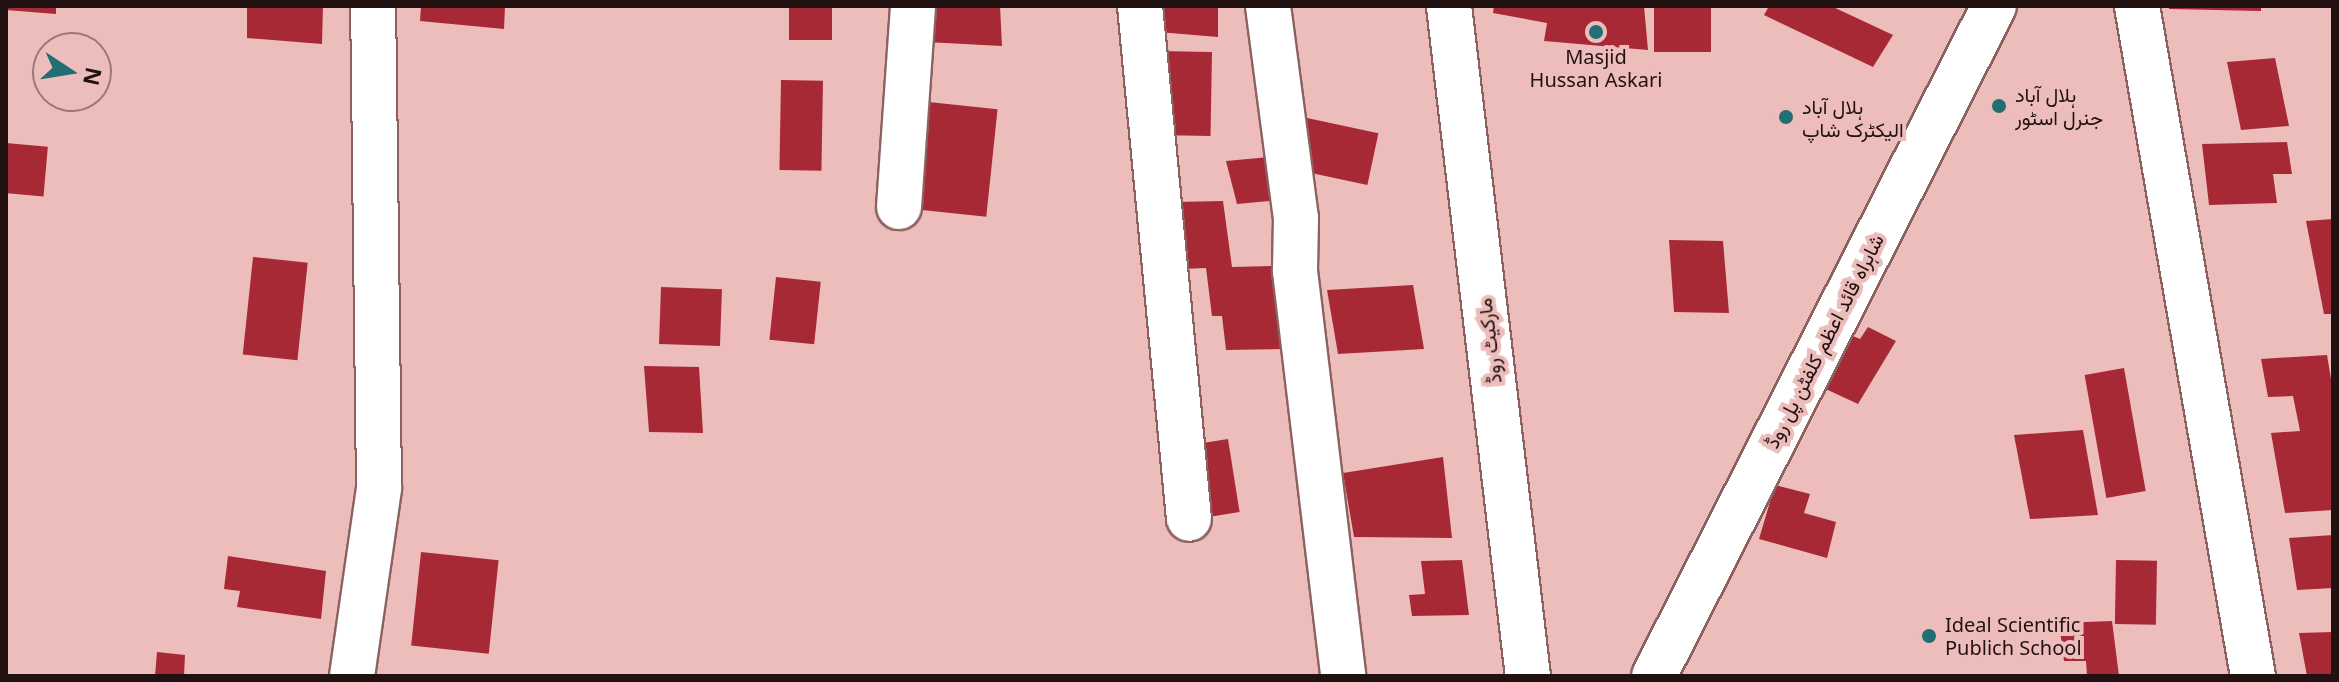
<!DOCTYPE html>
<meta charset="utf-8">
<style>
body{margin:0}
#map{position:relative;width:2339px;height:682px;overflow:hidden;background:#edbdbc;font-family:"Noto Sans",Vazirmatn,sans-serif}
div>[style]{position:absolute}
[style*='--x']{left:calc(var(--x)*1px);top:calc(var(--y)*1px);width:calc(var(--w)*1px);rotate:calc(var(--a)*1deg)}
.building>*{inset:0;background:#a82936;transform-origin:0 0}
.roads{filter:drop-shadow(2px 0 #8c6261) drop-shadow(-2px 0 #8c6261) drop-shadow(0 2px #8c6261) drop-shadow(0 -2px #8c6261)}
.street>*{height:44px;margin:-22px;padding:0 22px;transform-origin:22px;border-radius:22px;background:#fff}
.highway>*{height:44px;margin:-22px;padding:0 22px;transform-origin:22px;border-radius:22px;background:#fff}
.dots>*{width:22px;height:22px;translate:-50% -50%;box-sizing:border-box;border:4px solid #edbdbc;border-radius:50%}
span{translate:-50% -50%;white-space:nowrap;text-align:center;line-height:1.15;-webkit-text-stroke:8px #edbdbc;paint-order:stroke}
.poi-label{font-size:20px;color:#211}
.left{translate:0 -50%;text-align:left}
.street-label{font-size:20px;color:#211}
.frame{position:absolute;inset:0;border:8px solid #211;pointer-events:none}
.north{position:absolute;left:32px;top:32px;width:80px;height:80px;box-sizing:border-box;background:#edbdbc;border:2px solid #9c7878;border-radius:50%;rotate:102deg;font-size:22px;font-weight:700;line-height:32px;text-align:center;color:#211}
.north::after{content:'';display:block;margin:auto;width:28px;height:36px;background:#236e72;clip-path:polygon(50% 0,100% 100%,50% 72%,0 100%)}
</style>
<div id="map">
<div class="building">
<i style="clip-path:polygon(6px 6px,56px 6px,56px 14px,6px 10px)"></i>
<i style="clip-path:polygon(247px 6px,323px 6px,322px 44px,247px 38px)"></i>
<i style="clip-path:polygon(421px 6px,505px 6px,504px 29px,420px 21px)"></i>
<i style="left:789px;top:6px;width:43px;height:34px"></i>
<i style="clip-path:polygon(924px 6px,1000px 6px,1002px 46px,926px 42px)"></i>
<i style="clip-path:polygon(1158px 6px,1218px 6px,1218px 37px,1158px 32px)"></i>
<i style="clip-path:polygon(1494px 6px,1644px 6px,1648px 50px,1544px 41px,1547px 23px,1493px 13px)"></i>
<i style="left:1654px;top:6px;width:57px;height:46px"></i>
<i style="clip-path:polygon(1769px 6px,1831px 6px,1893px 35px,1873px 67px,1764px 15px)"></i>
<i style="clip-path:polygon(2169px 6px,2261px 6px,2261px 11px,2169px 9px)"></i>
<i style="left:1157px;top:51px;width:55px;height:84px;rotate:1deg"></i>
<i style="clip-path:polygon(2275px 58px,2289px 126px,2241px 130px,2227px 62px)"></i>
<i style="left:781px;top:80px;width:42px;height:90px;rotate:1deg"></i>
<i style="left:919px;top:101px;width:79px;height:108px;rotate:6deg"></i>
<i style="left:1307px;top:118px;width:73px;height:53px;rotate:12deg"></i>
<i style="clip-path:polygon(2287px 142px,2292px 174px,2273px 174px,2277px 203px,2209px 205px,2202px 144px)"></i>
<i style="left:6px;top:143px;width:42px;height:50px;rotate:5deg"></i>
<i style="clip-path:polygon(1279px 156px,1290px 199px,1237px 204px,1226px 161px)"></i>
<i style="clip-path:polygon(1223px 201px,1232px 267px,1271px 266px,1283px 349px,1226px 350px,1222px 316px,1212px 316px,1206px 268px,1181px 269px,1173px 202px)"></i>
<i style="clip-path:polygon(2333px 219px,2333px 314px,2324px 314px,2306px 221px)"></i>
<i style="clip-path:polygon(1669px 240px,1723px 241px,1729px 313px,1674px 312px)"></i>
<i style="left:253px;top:257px;width:55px;height:98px;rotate:6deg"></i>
<i style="left:776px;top:277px;width:45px;height:63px;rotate:6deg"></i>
<i style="clip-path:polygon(1413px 285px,1424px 349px,1338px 354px,1327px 290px)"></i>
<i style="left:661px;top:287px;width:61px;height:57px;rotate:2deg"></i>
<i style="clip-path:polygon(1868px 327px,1896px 341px,1858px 404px,1817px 385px,1848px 334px,1860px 339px)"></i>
<i style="clip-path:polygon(2327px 355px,2333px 391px,2333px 510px,2285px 513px,2271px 433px,2300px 431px,2293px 396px,2268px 397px,2261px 359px)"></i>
<i style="clip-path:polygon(644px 366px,699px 367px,703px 433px,649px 432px)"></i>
<i style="left:2124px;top:368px;width:125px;height:40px;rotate:80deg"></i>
<i style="clip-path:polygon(2083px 430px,2098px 515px,2030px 519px,2014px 435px)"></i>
<i style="left:1228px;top:439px;width:74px;height:38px;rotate:81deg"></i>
<i style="clip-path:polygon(1443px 457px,1452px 538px,1354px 537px,1343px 473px)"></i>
<i style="clip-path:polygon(1775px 485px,1810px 494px,1804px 513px,1836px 522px,1827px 558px,1759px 539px)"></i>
<i style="clip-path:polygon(2333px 535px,2333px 588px,2297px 590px,2289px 538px)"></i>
<i style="left:421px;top:552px;width:78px;height:94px;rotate:6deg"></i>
<i style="clip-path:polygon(228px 556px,326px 571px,321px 619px,237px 607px,240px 591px,224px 589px)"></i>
<i style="clip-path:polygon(1462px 560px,1469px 615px,1412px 616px,1409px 595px,1425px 594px,1421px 561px)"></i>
<i style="left:2116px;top:560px;width:41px;height:64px;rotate:1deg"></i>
<i style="clip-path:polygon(2112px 621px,2119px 676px,2087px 676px,2086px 661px,2064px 661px,2059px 623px)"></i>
<i style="clip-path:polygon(2333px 632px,2333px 676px,2307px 676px,2299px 633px)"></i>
<i style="clip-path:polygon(157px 652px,185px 655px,184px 676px,155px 676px)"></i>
</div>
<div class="roads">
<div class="street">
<i style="--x:1140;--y:6;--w:515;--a:84.54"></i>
<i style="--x:1268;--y:6;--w:214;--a:82.5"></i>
<i style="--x:1296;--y:218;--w:53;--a:91.1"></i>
<i style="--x:1295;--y:271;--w:408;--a:83.2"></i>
<i style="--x:1449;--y:6;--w:675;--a:83.28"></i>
<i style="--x:2137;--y:6;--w:680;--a:80.18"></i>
<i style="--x:899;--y:207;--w:201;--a:-86"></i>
<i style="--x:352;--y:676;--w:190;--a:-81.8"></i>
<i style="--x:379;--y:488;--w:482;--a:-90.7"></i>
</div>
<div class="highway">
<i style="--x:1654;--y:676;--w:751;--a:-63.09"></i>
</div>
</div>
<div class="dots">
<i style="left:1596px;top:32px;background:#236e72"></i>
<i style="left:1999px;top:106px;background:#236e72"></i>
<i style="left:1786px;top:117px;background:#236e72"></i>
<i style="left:1929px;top:636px;background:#236e72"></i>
</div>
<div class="poi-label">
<span style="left:1596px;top:68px">Masjid<br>Hussan Askari</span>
<span class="left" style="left:2015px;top:106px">ہلال آباد<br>جنرل اسٹور</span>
<span class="left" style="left:1802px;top:118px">ہلال آباد<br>الیکٹرک شاپ</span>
<span class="left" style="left:1945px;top:636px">Ideal Scientific<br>Publich School</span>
</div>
<div class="street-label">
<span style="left:1489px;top:341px;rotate:-97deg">مارکیٹ روڈ</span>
<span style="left:1824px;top:341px;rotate:-63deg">شاہراہ قائد اعظم کلفٹن پل روڈ</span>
</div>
<div class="frame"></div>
<div class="north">N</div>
</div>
